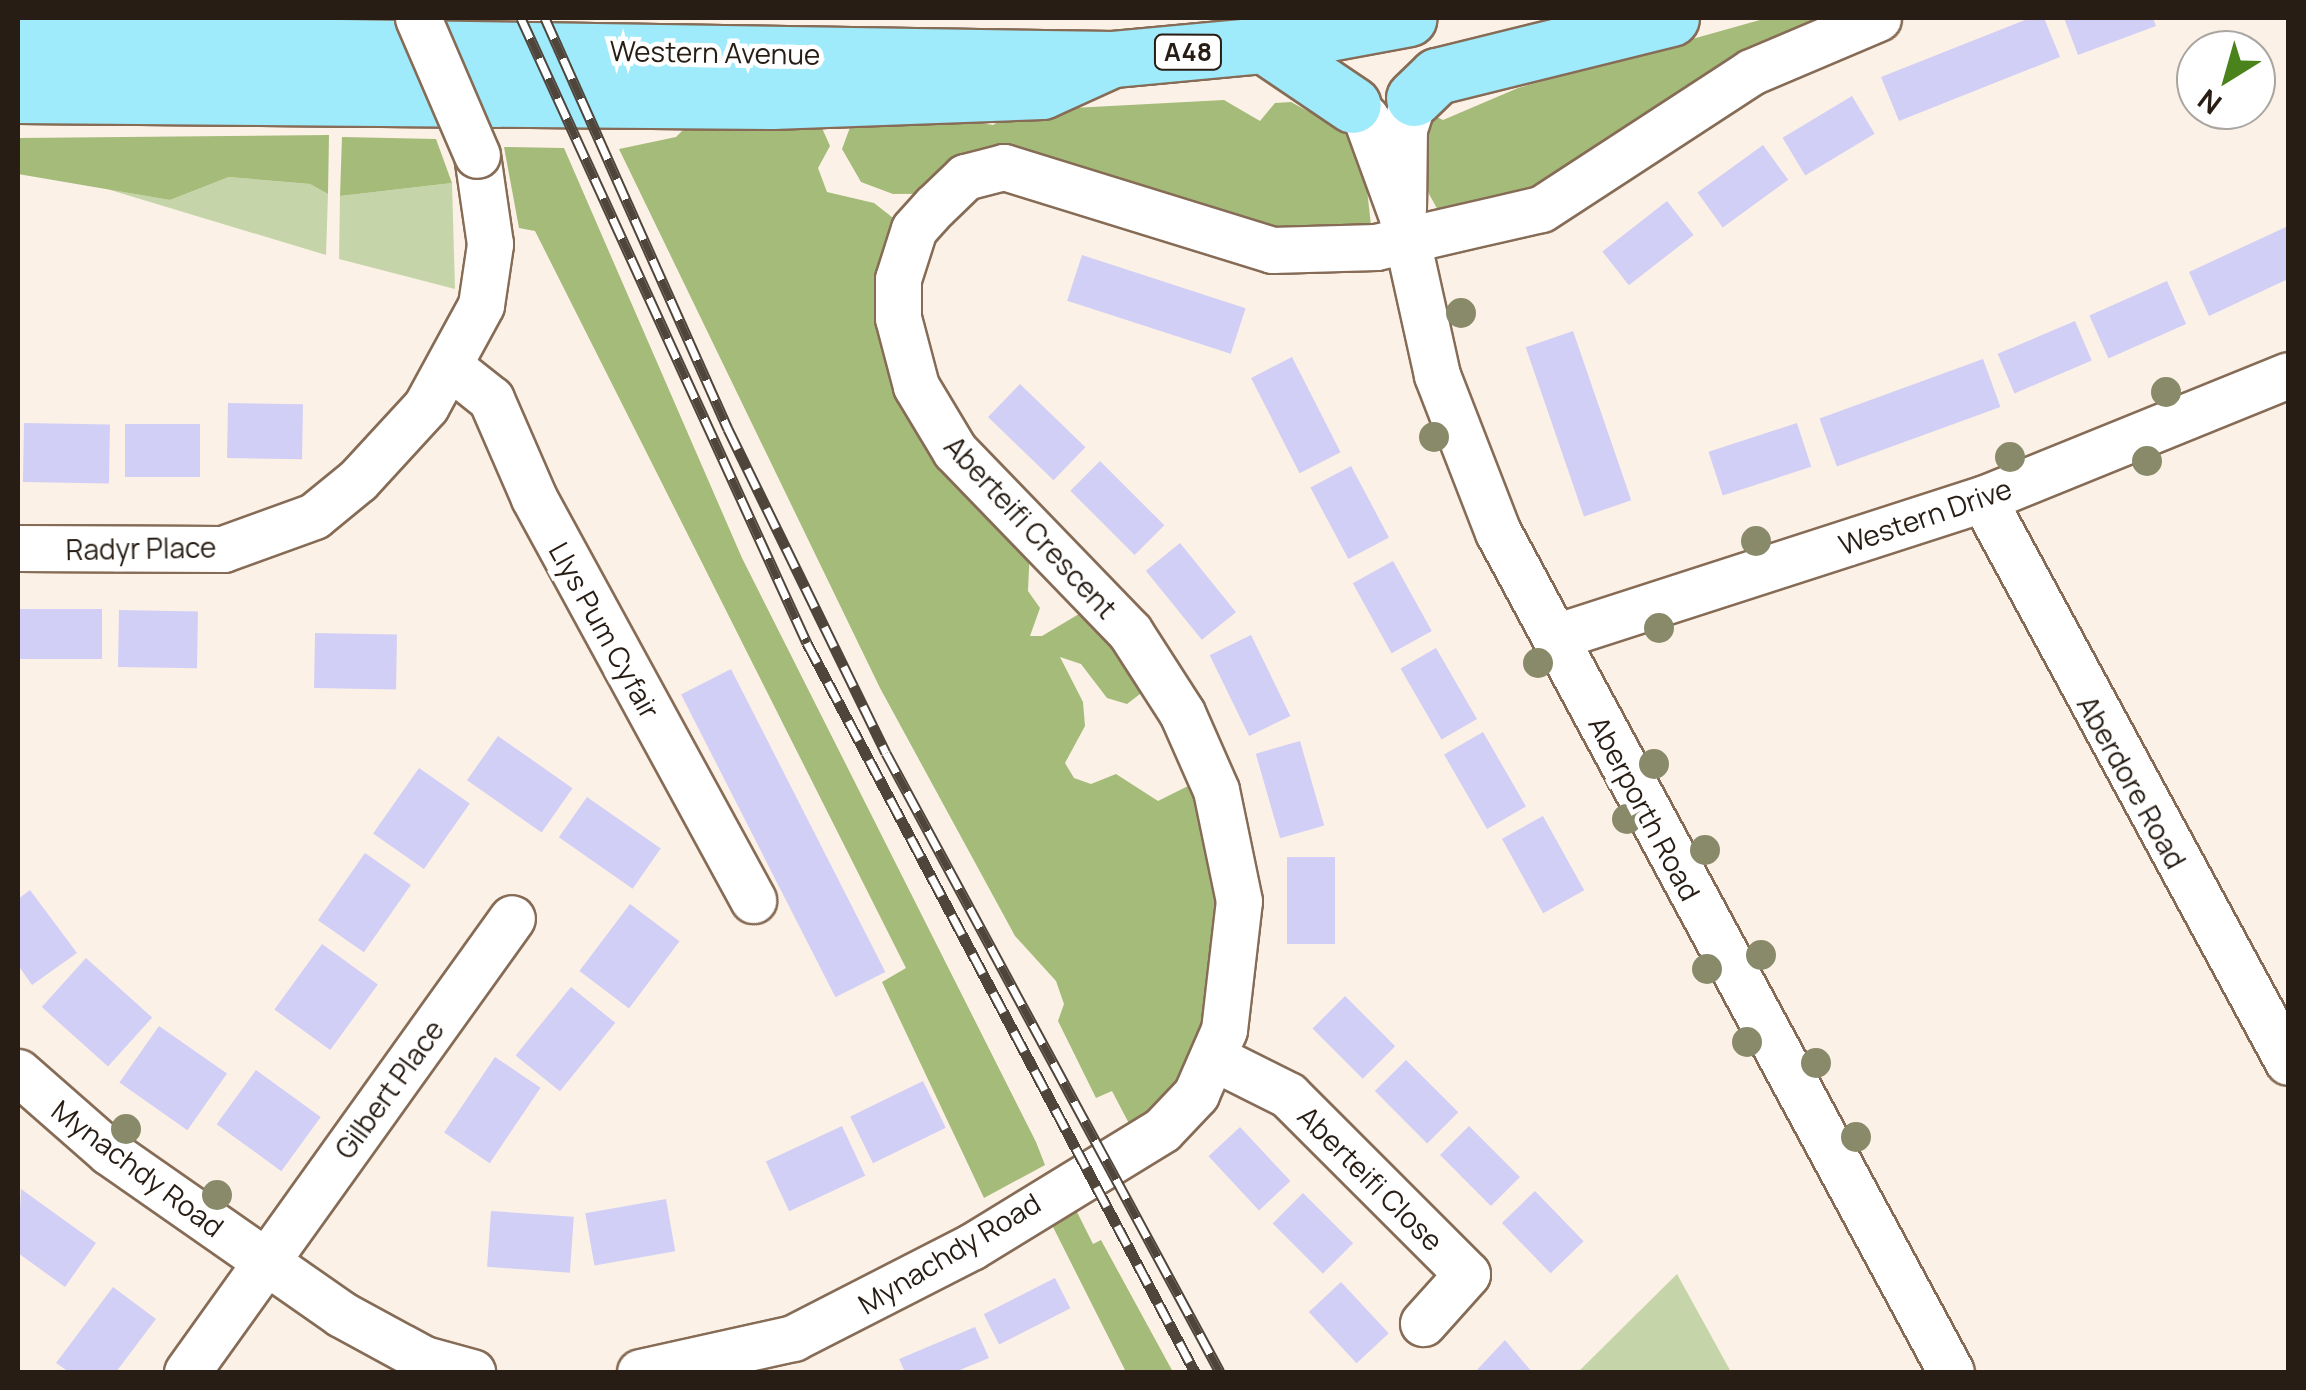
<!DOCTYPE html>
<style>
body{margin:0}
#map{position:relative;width:2306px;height:1390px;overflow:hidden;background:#fcf1e6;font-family:Manrope,sans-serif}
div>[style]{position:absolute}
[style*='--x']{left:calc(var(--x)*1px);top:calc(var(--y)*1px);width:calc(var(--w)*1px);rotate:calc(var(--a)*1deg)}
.green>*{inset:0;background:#c6d5a9}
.forest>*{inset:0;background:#a5bb7a}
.building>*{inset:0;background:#d2cff6;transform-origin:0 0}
.roads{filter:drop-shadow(2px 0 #866c56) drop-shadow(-2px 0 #866c56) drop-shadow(0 2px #866c56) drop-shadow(0 -2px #866c56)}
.minor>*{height:45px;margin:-22.5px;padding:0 22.5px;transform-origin:22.5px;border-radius:22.5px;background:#fff}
.trunk>*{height:55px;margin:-27.5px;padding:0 27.5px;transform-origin:27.5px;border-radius:27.5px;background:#a0ebfb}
.rail>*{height:11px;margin-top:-5.5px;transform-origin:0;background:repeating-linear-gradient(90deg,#fff 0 22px,#4f453b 0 44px);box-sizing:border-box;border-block:2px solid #4f453b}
.bridges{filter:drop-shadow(2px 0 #866c56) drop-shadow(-2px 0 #866c56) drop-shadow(0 2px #866c56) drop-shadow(0 -2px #866c56)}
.minor-bridge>*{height:45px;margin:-22.5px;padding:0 22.5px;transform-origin:22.5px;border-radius:22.5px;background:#fff}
.trees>*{width:30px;height:30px;margin:-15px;border-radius:50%;background:#888a6a}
span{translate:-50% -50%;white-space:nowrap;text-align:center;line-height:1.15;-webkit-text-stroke:9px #fff;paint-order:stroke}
.shield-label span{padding:2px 8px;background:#fff;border:2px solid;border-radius:8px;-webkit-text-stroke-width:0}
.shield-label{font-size:25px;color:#271d14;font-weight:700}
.street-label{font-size:28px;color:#271d14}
.frame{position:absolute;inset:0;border:20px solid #271d14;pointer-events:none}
.north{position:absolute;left:2176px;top:30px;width:100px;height:100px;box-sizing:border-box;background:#fff;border:2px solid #a9a5a1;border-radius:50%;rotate:217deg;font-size:28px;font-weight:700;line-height:40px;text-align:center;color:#271d14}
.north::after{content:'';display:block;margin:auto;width:35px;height:45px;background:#4a821c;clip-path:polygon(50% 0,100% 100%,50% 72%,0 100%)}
</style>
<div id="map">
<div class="green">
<i style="clip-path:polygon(229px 177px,310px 184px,328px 194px,326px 255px,107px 189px,170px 200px)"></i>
<i style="clip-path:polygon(452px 183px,455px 289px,339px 259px,340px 196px)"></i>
<i style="clip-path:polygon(1677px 1274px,1731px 1372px,1578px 1372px)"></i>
</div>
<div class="forest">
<i style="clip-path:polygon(1767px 18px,1866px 18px,1556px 186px,1439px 212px,1429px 194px,1418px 160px,1425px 111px,1443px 120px,1518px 88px)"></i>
<i style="clip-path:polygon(1224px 100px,1260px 121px,1275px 103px,1291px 102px,1344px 131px,1365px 172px,1372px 234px,1347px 246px,1133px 192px,893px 194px,861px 182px,842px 149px,852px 122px,944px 117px,993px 125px,1014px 111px)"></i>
<i style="clip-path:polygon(818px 119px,830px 146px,818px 168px,827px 192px,874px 203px,897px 221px,886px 289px,1030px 547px,1028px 591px,1040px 608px,1030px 636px,1042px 636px,1089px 608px,1144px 691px,1127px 704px,1107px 698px,1081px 664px,1060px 657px,1083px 702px,1085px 726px,1065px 763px,1074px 778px,1091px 784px,1116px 774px,1158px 801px,1200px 780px,1224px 882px,1198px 1066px,1135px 1135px,1112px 1091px,1096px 1098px,1058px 1021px,1064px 1004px,1056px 981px,1015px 936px,880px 688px,619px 149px,676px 137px,693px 120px)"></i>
<i style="clip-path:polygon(329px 135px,328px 194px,310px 184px,229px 177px,170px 200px,18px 174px,18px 138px)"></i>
<i style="clip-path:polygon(342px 137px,436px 139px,452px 183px,340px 196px)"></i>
<i style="clip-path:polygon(504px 147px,564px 148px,742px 558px,1036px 1142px,1045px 1165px,984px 1198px,882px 982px,906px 968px,535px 231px,519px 228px)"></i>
<i style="clip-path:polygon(1073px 1204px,1093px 1244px,1101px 1240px,1173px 1372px,1126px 1372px,1053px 1227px)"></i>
</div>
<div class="building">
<i style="clip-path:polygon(2030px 18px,2044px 18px,2060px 57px,1899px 121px,1881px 77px)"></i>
<i style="clip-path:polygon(2064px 18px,2153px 18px,2156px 26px,2078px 55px)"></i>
<i style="left:1852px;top:96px;width:44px;height:81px;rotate:59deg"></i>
<i style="left:1763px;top:145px;width:43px;height:81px;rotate:54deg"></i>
<i style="left:1667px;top:201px;width:43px;height:82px;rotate:52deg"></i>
<i style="clip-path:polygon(2288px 226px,2288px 279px,2209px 316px,2189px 272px)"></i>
<i style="left:1082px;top:255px;width:172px;height:48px;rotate:18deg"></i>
<i style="left:2167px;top:281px;width:47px;height:85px;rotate:66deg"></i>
<i style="left:2075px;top:321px;width:43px;height:84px;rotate:67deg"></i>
<i style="left:1573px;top:331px;width:179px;height:50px;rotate:71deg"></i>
<i style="left:1292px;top:357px;width:107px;height:46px;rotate:63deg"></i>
<i style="left:1983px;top:359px;width:51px;height:174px;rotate:70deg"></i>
<i style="left:1020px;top:384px;width:91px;height:46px;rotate:44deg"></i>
<i style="left:228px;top:403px;width:75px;height:55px;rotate:1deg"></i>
<i style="left:24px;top:423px;width:86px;height:59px;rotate:1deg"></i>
<i style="left:1797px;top:423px;width:46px;height:93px;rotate:72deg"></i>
<i style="left:125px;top:424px;width:75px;height:53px"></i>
<i style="left:1100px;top:461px;width:91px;height:42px;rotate:45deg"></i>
<i style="left:1351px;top:466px;width:81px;height:46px;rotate:62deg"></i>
<i style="left:1180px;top:543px;width:89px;height:44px;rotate:51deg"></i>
<i style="left:1393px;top:561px;width:80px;height:46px;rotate:61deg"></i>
<i style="left:20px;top:609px;width:82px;height:50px"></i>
<i style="left:119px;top:610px;width:79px;height:57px;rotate:1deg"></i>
<i style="left:315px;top:633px;width:82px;height:55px;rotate:1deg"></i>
<i style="left:1251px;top:635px;width:90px;height:46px;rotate:64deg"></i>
<i style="left:1436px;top:648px;width:82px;height:41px;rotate:60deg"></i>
<i style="left:731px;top:669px;width:340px;height:56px;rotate:63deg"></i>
<i style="left:1483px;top:732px;width:86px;height:45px;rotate:60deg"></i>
<i style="left:498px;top:736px;width:91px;height:54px;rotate:35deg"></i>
<i style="left:1300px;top:741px;width:88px;height:46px;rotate:74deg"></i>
<i style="left:419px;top:768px;width:62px;height:80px;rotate:35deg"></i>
<i style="left:587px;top:797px;width:90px;height:49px;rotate:35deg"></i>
<i style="left:1543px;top:816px;width:85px;height:47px;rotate:61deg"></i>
<i style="left:365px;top:853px;width:56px;height:82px;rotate:35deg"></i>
<i style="left:1287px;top:857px;width:48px;height:87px"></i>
<i style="clip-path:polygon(30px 890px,77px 953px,32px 985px,18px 965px,18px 899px)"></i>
<i style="left:630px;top:904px;width:62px;height:84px;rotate:37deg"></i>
<i style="left:322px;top:944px;width:69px;height:81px;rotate:36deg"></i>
<i style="left:86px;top:958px;width:89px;height:66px;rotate:42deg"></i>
<i style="left:571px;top:987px;width:57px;height:88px;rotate:39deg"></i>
<i style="left:1345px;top:996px;width:71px;height:46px;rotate:45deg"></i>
<i style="left:159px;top:1026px;width:83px;height:69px;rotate:35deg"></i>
<i style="left:495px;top:1057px;width:55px;height:91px;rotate:34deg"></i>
<i style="left:1406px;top:1060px;width:74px;height:44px;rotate:45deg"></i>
<i style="left:256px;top:1070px;width:80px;height:67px;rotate:36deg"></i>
<i style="left:923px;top:1081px;width:52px;height:81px;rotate:64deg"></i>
<i style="left:842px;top:1126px;width:55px;height:84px;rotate:65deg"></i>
<i style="left:1469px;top:1126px;width:72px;height:41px;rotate:45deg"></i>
<i style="left:1240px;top:1127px;width:74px;height:43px;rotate:47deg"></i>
<i style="clip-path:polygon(21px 1189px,96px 1243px,65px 1287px,18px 1253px)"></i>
<i style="left:1535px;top:1191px;width:70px;height:46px;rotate:46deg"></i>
<i style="left:1303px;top:1193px;width:71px;height:43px;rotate:45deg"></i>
<i style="left:666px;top:1199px;width:53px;height:82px;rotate:80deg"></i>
<i style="left:491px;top:1211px;width:83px;height:56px;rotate:4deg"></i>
<i style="left:1055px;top:1278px;width:34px;height:80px;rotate:63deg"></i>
<i style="left:1341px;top:1282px;width:70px;height:44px;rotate:47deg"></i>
<i style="clip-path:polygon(113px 1287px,156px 1319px,116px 1372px,69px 1372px,56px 1363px)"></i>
<i style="clip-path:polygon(975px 1327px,989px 1358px,955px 1372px,905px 1372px,899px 1359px)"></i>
<i style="clip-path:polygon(1505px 1340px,1532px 1372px,1475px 1372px)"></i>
</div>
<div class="roads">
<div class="minor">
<i style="--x:1353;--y:105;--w:18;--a:45"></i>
<i style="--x:1366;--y:118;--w:105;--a:70"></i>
<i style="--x:1402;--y:217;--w:162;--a:77.5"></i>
<i style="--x:1437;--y:375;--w:168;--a:68.8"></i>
<i style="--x:1498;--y:532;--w:954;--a:61.66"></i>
<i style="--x:1403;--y:209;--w:80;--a:-89.3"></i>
<i style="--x:1404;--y:129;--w:33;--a:-72"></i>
<i style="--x:452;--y:368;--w:50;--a:38.5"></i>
<i style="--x:491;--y:399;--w:108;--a:66.5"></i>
<i style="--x:534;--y:498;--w:458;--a:61.4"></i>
<i style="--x:1983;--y:499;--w:640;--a:61.55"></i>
<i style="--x:18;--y:548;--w:205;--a:0.3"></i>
<i style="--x:223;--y:549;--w:97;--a:-19.9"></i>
<i style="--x:314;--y:516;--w:57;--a:-39.3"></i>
<i style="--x:358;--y:480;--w:100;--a:-47.4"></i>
<i style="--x:426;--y:406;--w:115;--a:-61.4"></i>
<i style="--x:481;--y:305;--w:62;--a:-81.6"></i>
<i style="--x:490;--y:244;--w:90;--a:-98.3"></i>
<i style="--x:1555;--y:637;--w:450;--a:-17.9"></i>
<i style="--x:1983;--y:499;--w:329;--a:-22.1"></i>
<i style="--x:1214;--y:1058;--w:83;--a:26.6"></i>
<i style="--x:1288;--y:1095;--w:253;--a:45"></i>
<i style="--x:1467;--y:1274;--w:66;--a:131.9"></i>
<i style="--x:18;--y:1072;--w:121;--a:41.3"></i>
<i style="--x:109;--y:1152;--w:283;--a:34.9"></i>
<i style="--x:341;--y:1314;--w:94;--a:28.5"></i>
<i style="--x:424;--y:1359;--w:50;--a:15.2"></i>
<i style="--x:187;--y:1372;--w:558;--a:-54.4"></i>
<i style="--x:640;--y:1372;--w:157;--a:-12.5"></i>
<i style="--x:793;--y:1338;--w:200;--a:-27.1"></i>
<i style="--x:971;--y:1247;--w:224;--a:-31.5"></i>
<i style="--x:1162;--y:1130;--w:50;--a:-46.6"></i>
<i style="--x:1196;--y:1094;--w:70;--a:-66.4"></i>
<i style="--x:1224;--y:1030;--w:130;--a:-83.4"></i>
<i style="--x:1239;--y:901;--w:113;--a:-101.7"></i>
<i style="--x:1216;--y:790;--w:84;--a:-113.8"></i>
<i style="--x:1182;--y:713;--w:96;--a:-122.7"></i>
<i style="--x:1130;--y:632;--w:252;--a:-134"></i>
<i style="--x:955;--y:451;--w:76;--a:-121"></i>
<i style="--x:916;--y:386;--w:70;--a:-104.8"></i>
<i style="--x:898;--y:318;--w:39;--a:-90"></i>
<i style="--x:898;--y:279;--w:52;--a:-72.3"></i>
<i style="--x:914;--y:229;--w:31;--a:-48"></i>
<i style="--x:935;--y:206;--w:42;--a:-44"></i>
<i style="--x:965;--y:177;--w:40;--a:-14.4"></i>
<i style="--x:1004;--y:167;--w:281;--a:17.2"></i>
<i style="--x:1272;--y:250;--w:104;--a:-1.7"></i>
<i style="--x:1376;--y:247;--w:169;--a:-13"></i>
<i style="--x:1541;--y:209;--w:251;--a:-33.1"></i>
<i style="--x:1751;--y:72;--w:138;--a:-23"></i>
</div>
<div class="trunk">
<i style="--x:18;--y:42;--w:1095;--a:0.89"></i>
<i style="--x:1113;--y:59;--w:152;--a:-5.3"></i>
<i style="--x:1264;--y:45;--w:147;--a:-10.5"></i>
<i style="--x:1264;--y:45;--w:107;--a:34"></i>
<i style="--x:18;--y:95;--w:754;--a:0.46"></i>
<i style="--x:772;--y:101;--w:270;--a:-2.1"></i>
<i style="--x:1042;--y:91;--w:75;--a:-24.5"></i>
<i style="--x:1414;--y:98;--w:32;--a:-44"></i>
<i style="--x:1437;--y:76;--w:241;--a:-13.9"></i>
</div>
</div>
<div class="rail">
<i style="--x:521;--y:18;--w:687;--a:65.41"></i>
<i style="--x:807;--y:643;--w:826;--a:61.98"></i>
<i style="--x:545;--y:18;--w:450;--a:66"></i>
<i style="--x:728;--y:429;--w:360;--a:64"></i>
<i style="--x:886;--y:753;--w:703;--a:61.65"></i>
</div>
<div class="bridges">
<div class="minor-bridge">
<i style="--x:418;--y:18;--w:149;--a:66.7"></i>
</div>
</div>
<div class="trees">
<i style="left:1461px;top:313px"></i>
<i style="left:2166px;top:392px"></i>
<i style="left:1434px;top:437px"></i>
<i style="left:2010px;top:457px"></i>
<i style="left:2147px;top:461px"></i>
<i style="left:1756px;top:541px"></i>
<i style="left:1659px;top:628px"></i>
<i style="left:1538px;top:663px"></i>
<i style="left:1654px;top:764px"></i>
<i style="left:1627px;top:819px"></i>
<i style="left:1705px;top:850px"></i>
<i style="left:1761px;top:955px"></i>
<i style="left:1707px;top:969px"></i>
<i style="left:1747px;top:1042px"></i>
<i style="left:1816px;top:1063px"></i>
<i style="left:126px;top:1129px"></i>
<i style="left:1856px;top:1137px"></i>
<i style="left:217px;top:1195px"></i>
</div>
<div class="shield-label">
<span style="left:1188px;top:52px">A48</span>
</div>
<div class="street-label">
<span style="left:715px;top:52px;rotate:1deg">Western Avenue</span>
<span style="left:1925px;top:516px;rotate:-19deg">Western Drive</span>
<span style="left:1031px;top:527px;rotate:47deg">Aberteifi Crescent</span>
<span style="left:141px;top:548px;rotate:-1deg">Radyr Place</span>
<span style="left:605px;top:630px;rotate:61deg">Llys Pum Cyfair</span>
<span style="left:2132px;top:782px;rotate:61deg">Aberdore Road</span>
<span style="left:1645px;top:808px;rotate:62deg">Aberporth Road</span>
<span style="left:389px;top:1089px;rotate:-54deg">Gilbert Place</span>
<span style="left:138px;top:1168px;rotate:37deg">Mynachdy Road</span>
<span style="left:1371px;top:1178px;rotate:45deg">Aberteifi Close</span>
<span style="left:949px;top:1253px;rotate:-31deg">Mynachdy Road</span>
</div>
<div class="frame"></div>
<div class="north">N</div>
</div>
